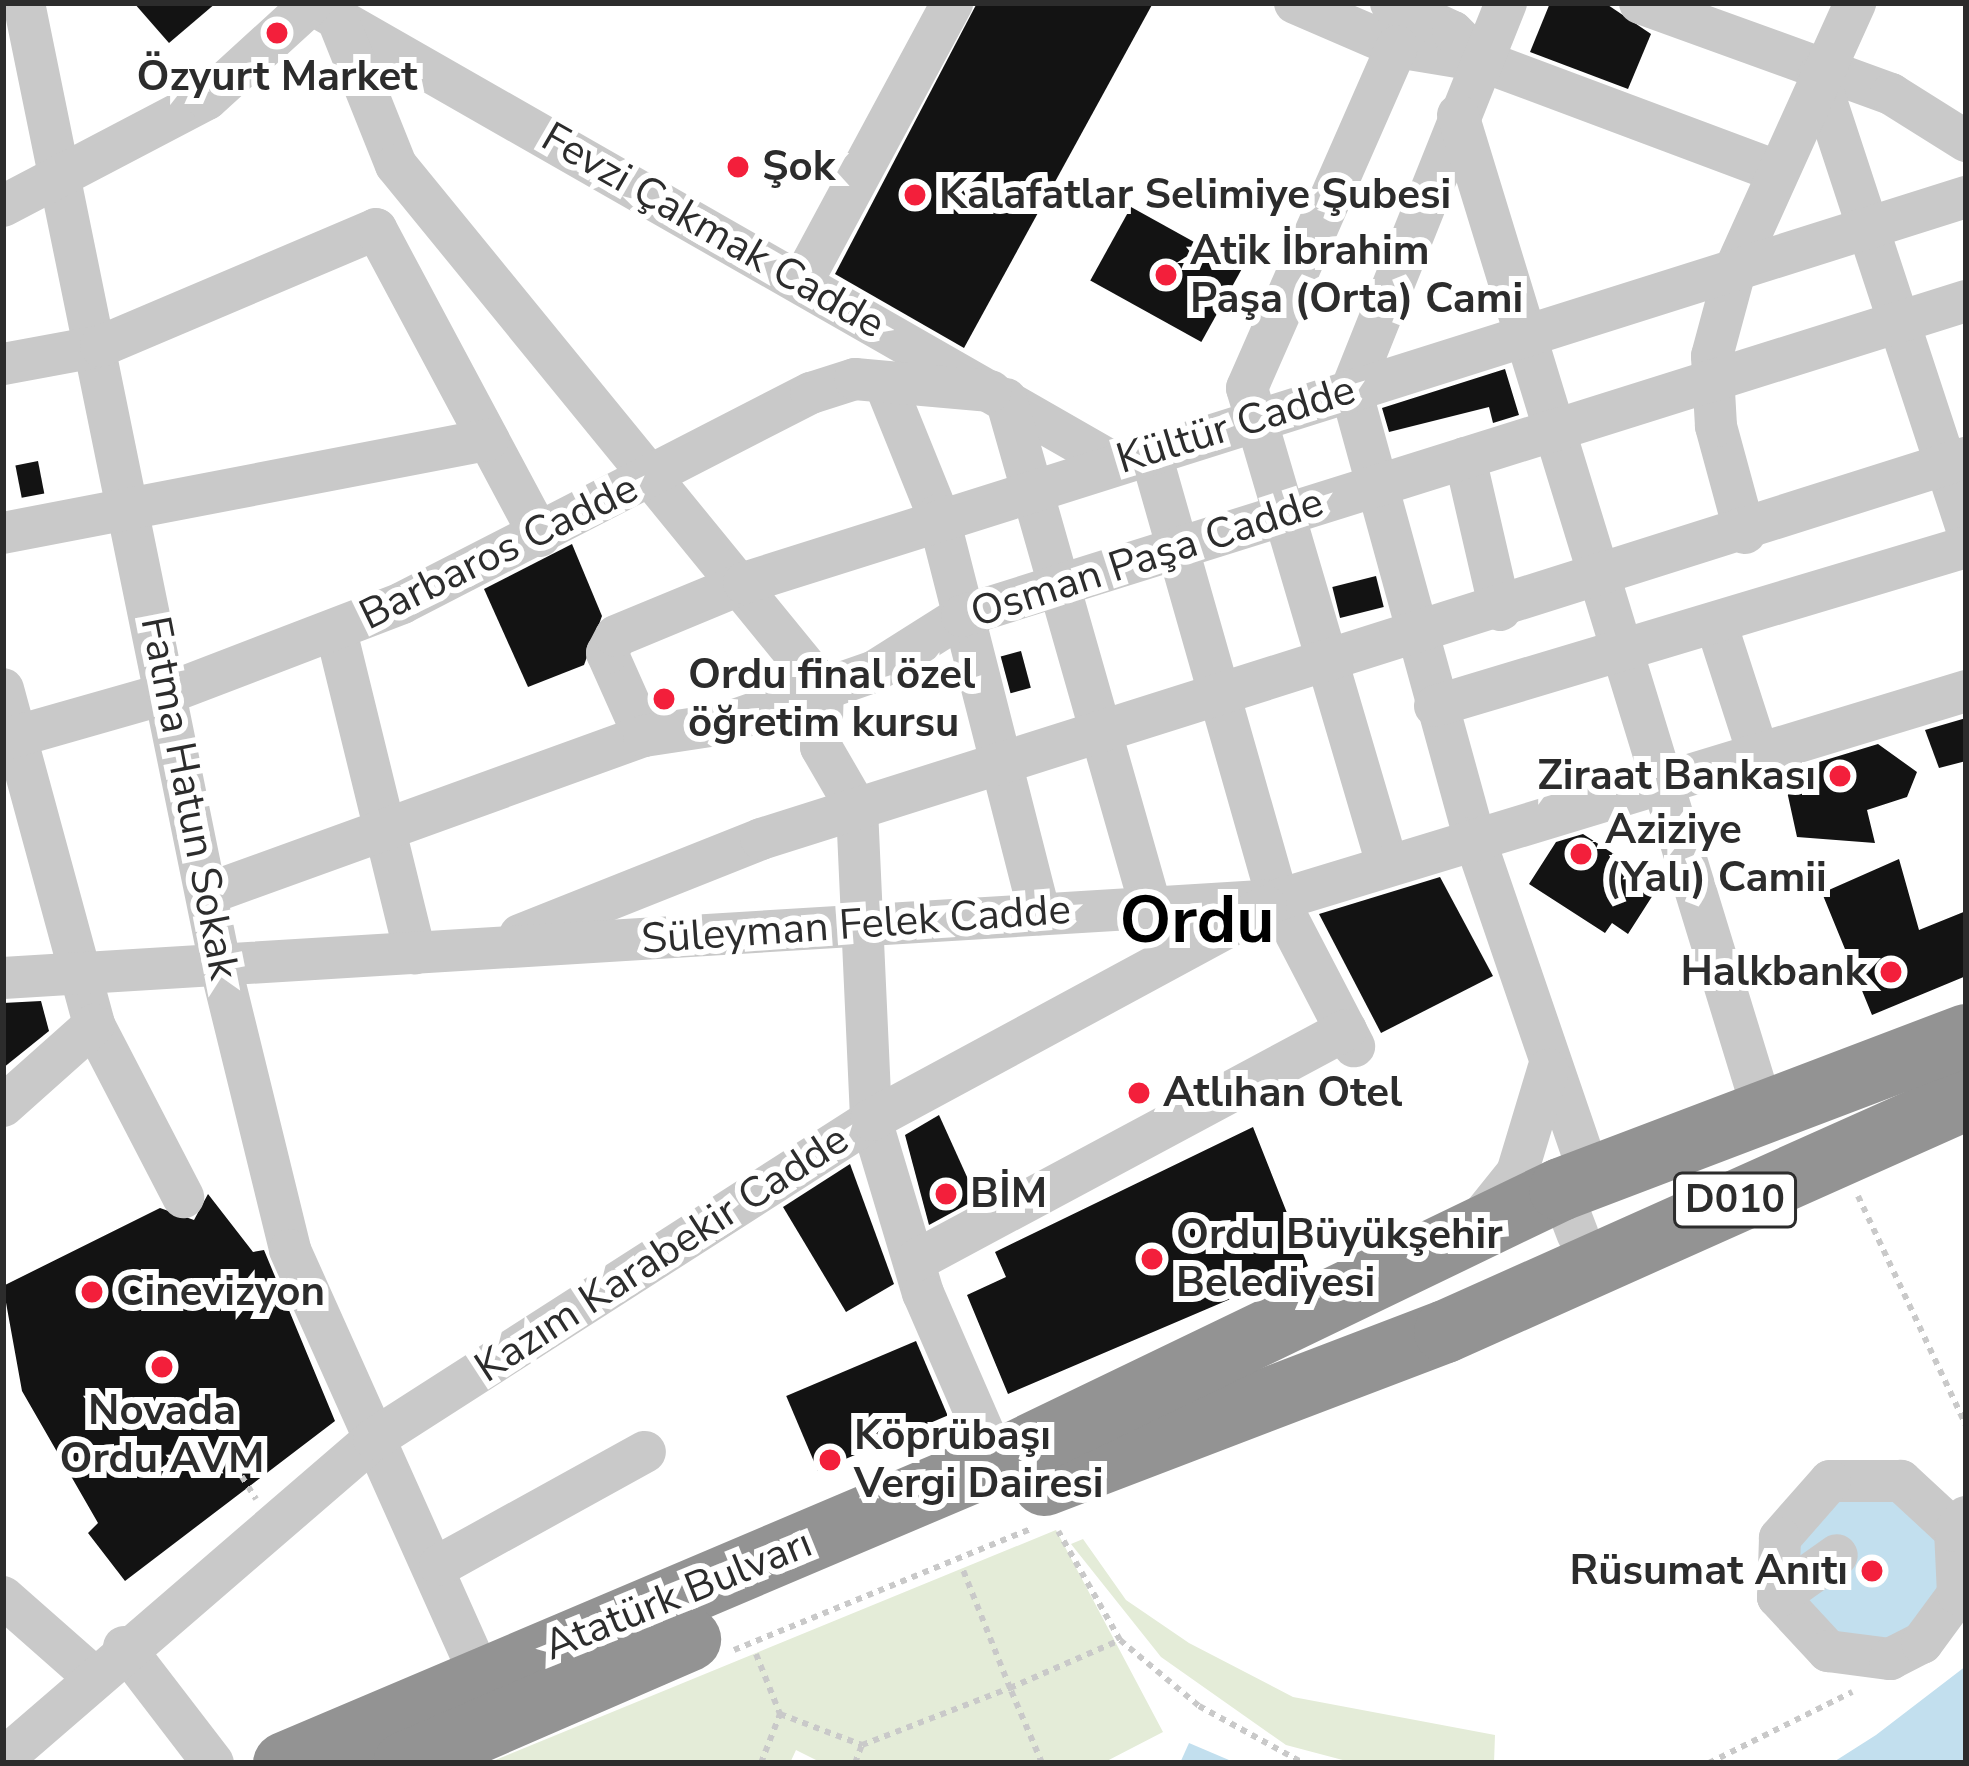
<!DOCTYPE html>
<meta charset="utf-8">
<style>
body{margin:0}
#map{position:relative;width:1969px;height:1766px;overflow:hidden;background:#fff;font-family:"Nunito Sans",sans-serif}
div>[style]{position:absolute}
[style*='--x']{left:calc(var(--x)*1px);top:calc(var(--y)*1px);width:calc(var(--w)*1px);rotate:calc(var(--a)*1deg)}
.green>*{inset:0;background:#e4ecd8}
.water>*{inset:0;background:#c2dfee}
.building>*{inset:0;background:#131313;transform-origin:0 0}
.path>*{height:6px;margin-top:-3px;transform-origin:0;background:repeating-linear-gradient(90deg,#c9c9c9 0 6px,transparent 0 12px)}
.minor>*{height:42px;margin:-21px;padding:0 21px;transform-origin:21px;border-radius:21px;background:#c9c9c9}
.highway>*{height:63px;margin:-31.5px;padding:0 31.5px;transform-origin:31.5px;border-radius:31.5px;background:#939393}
.dots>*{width:33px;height:33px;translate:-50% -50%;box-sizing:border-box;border:6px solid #fff;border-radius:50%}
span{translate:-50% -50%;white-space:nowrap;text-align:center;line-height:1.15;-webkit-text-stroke:12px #fff;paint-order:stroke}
.shield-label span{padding:3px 9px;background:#fff;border:3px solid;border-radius:9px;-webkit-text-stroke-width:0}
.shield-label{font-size:39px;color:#2c2c2c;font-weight:700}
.poi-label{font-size:42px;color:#2c2c2c;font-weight:700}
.left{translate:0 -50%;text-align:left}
.right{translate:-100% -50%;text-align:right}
.street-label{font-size:42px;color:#2c2c2c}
.town-label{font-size:66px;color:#000;font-weight:700}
.frame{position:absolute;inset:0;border:6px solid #2c2c2c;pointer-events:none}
</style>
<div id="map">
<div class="green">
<i style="clip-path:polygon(1056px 1530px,1163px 1732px,1103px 1763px,822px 1763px,796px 1750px,790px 1763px,488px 1763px)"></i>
<i style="clip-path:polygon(1083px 1539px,1126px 1600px,1189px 1643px,1293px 1697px,1495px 1735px,1494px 1763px,1354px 1763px,1286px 1745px,1161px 1657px,1071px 1544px)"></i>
</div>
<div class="water">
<i style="clip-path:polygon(1821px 1498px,1923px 1502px,1953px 1578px,1904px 1645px,1822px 1639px,1788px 1541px)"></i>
<i style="clip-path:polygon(1966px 1666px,1966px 1763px,1832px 1763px,1876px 1735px)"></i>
<i style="clip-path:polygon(1189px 1743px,1236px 1763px,1180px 1763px)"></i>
</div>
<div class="building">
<i style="clip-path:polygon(134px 3px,216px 3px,169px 43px)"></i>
<i style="clip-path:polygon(977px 3px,1153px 3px,964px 348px,835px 274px)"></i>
<i style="clip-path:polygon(1550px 3px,1605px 3px,1651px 34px,1628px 89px,1530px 52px)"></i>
<i style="left:1131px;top:207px;width:127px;height:84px;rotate:29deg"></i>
<i style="clip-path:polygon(1505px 369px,1519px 415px,1493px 423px,1489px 407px,1389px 432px,1382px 408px)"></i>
<i style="left:38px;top:461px;width:33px;height:23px;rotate:79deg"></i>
<i style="clip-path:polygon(572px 544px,602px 616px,584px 665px,528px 687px,484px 589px)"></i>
<i style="left:1376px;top:576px;width:32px;height:45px;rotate:76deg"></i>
<i style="left:1021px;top:651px;width:38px;height:21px;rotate:75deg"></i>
<i style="clip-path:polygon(1966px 718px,1966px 761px,1939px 768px,1925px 730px)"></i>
<i style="clip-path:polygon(1878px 744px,1917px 772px,1907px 797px,1867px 810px,1875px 843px,1797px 837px,1783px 773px)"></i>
<i style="clip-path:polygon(1583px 834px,1660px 884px,1628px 934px,1612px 923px,1605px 933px,1529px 884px,1556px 842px)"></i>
<i style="clip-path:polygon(1899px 859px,1919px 930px,1966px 911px,1966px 976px,1872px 1015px,1822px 893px)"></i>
<i style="clip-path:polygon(1440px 877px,1493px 976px,1381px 1033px,1319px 914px)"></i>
<i style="clip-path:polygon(41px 1001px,49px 1031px,3px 1068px,3px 1003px)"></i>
<i style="clip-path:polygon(939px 1115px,977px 1199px,929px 1225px,905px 1135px)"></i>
<i style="clip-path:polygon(1253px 1127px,1308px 1266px,1008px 1394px,967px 1295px,1006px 1277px,995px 1252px)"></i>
<i style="clip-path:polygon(850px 1164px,894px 1284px,846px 1312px,783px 1207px)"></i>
<i style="clip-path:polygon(208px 1194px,253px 1252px,264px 1250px,335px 1421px,125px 1581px,88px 1533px,98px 1523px,22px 1391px,3px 1286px,160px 1208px,194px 1220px)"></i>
<i style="left:916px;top:1341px;width:81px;height:141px;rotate:67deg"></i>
</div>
<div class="path">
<i style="--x:1858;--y:1196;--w:254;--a:64.8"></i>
<i style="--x:229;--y:1456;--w:51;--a:57.9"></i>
<i style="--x:1120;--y:1640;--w:103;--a:39.9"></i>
<i style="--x:1199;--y:1706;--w:119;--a:28.7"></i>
<i style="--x:734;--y:1650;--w:323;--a:-22.2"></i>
<i style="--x:756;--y:1654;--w:65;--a:68.2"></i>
<i style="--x:761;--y:1763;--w:53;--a:-68.8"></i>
<i style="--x:780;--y:1714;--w:88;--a:20.7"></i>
<i style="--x:862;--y:1745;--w:159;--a:-21.1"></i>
<i style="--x:1010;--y:1688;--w:127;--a:-111.7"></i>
<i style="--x:855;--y:1763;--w:19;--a:-69"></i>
<i style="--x:1042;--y:1763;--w:82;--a:-113.1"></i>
<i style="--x:1010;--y:1688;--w:120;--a:-23.6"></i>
<i style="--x:1120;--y:1640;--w:125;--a:-119.6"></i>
<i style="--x:1709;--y:1763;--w:160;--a:-26.4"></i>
</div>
<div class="minor">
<i style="--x:24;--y:3;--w:981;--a:78.47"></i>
<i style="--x:220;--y:964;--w:294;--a:76.2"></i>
<i style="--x:290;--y:1250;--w:465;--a:65.9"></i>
<i style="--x:310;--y:3;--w:926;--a:29.78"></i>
<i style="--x:1295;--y:3;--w:111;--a:23.3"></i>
<i style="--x:1397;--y:47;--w:86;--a:9.4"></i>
<i style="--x:1391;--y:3;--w:68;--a:25.1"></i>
<i style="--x:1453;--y:32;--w:41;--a:45"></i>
<i style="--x:1482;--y:61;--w:314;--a:20.5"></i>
<i style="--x:1506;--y:3;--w:417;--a:111.8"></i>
<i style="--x:1351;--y:390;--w:464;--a:74.6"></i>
<i style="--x:1474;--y:837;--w:358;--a:71.1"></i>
<i style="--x:1640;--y:3;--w:267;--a:19.9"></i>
<i style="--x:1891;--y:94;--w:89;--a:32.1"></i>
<i style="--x:338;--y:20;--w:156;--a:68.2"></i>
<i style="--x:396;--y:165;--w:675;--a:50.77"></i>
<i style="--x:823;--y:688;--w:59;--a:91.9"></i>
<i style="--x:821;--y:747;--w:72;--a:59.9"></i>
<i style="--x:857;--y:809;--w:311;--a:87.4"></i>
<i style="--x:871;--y:1120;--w:181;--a:73.3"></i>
<i style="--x:923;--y:1293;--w:183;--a:66.5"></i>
<i style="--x:1818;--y:76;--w:475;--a:71.8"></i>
<i style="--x:1458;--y:115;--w:1042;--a:72.97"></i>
<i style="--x:3;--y:206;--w:230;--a:-27.7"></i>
<i style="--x:207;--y:99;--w:141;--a:-42.4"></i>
<i style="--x:803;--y:280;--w:315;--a:-61.7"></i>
<i style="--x:3;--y:364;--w:100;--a:-10.4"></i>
<i style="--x:101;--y:346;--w:299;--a:-23"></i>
<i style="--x:376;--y:229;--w:348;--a:61.9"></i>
<i style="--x:885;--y:384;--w:141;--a:68"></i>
<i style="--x:938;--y:515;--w:412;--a:75.7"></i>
<i style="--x:1006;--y:399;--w:529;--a:74.1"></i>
<i style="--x:1150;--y:451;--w:467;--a:74.1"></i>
<i style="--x:1278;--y:900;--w:165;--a:62.5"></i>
<i style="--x:1465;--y:458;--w:156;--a:77"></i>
<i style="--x:3;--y:533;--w:494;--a:-10.9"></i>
<i style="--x:1745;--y:533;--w:111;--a:-105.2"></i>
<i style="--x:1716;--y:426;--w:70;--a:-93.3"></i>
<i style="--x:1712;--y:356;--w:92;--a:-74.9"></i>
<i style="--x:1736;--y:267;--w:290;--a:-65.7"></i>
<i style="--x:1716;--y:623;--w:146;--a:72.1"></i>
<i style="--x:336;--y:631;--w:332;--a:76.2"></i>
<i style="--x:3;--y:689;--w:348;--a:74.8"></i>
<i style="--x:94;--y:1025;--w:194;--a:62.6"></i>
<i style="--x:1435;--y:706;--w:554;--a:-16.67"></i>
<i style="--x:644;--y:736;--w:91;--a:-114"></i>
<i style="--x:607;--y:653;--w:19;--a:-62"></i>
<i style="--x:616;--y:636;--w:139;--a:-22.5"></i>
<i style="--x:744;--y:583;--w:1282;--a:-17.53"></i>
<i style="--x:3;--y:740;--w:172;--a:-15.9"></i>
<i style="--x:168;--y:693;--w:251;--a:-21"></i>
<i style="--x:402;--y:603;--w:460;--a:-27.2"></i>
<i style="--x:811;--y:393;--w:46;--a:-17.7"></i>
<i style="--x:855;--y:379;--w:136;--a:5.1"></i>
<i style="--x:1387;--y:864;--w:496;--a:-106.4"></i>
<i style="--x:1247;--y:388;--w:373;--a:-66.3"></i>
<i style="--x:207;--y:894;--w:465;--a:-19.9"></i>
<i style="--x:644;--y:736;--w:80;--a:-8.6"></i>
<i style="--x:723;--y:724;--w:161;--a:-19.2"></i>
<i style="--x:875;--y:671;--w:103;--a:-32.3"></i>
<i style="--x:962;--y:616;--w:1052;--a:-17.42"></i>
<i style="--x:520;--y:935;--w:259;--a:-21.7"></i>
<i style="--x:761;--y:839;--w:1264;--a:-17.55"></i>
<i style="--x:3;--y:978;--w:1277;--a:-3.5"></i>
<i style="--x:1278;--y:900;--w:719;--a:-16.9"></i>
<i style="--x:3;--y:1106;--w:122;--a:-41.7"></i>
<i style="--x:1571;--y:1217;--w:19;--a:69"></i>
<i style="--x:1480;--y:1219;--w:59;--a:-51.2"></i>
<i style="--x:1517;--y:1173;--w:108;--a:-73.2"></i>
<i style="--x:915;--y:1261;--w:489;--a:-28.2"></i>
<i style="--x:1955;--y:1531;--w:74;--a:-137.2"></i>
<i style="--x:1901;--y:1481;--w:71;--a:180"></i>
<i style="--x:1830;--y:1481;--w:76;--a:131.3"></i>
<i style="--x:1780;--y:1538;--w:59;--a:91.9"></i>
<i style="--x:1778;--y:1597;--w:74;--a:47.2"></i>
<i style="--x:1828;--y:1651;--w:63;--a:7.4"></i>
<i style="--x:1890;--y:1659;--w:36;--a:-27"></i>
<i style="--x:1922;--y:1643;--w:61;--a:-53.7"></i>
<i style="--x:1958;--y:1594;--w:63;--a:-92.7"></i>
<i style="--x:1955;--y:1531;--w:18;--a:-52"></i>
<i style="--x:440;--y:1565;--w:234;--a:-28.9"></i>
<i style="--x:3;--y:1597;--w:123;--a:41.4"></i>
<i style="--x:1778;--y:1597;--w:72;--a:-35.4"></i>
<i style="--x:124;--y:1647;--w:146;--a:52.5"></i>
<i style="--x:3;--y:1759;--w:490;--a:-40.8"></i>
<i style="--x:374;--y:1439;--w:591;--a:-32.69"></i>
<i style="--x:871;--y:1120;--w:449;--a:-28.4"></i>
</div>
<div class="highway">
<i style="--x:1044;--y:1484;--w:429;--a:-20.9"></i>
<i style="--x:1445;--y:1331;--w:571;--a:-24.09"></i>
<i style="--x:284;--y:1763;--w:773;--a:-22.98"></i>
<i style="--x:996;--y:1461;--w:626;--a:-25.75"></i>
<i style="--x:1560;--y:1189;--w:434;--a:-20.8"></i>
<i style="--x:404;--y:1763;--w:311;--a:-23.5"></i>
</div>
<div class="dots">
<i style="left:277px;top:33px;background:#f31f3b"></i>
<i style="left:738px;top:167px;background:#f31f3b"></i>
<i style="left:915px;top:195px;background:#f31f3b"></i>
<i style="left:1166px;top:275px;background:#f31f3b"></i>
<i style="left:664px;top:699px;background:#f31f3b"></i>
<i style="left:1840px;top:776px;background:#f31f3b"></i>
<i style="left:1581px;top:854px;background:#f31f3b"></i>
<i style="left:1891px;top:972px;background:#f31f3b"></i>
<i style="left:1139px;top:1093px;background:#f31f3b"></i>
<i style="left:946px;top:1194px;background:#f31f3b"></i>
<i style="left:1152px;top:1259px;background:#f31f3b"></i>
<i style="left:92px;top:1292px;background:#f31f3b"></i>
<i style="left:162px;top:1367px;background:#f31f3b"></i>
<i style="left:830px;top:1460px;background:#f31f3b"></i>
<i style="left:1872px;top:1571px;background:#f31f3b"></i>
</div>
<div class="shield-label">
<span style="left:1735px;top:1200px">D010</span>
</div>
<div class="poi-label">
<span style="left:277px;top:77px">Özyurt Market</span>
<span class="left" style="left:762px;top:167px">Şok</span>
<span class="left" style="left:939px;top:195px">Kalafatlar Selimiye Şubesi</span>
<span class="left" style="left:1190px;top:275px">Atik İbrahim<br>Paşa (Orta) Cami</span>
<span class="left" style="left:688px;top:699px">Ordu final özel<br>öğretim kursu</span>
<span class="right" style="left:1816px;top:776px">Ziraat Bankası</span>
<span class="left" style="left:1605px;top:854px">Aziziye<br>(Yalı) Camii</span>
<span class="right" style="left:1867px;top:972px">Halkbank</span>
<span class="left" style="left:1163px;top:1093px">Atlıhan Otel</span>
<span class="left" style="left:970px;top:1194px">BİM</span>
<span class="left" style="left:1176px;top:1259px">Ordu Büyükşehir<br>Belediyesi</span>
<span class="left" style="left:116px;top:1292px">Cinevizyon</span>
<span style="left:162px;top:1435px">Novada<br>Ordu AVM</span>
<span class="left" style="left:854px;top:1460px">Köprübaşı<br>Vergi Dairesi</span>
<span class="right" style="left:1848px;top:1571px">Rüsumat Anıtı</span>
</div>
<div class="street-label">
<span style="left:713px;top:231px;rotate:30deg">Fevzi Çakmak Cadde</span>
<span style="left:1236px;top:425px;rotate:-17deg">Kültür Cadde</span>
<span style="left:499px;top:552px;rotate:-26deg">Barbaros Cadde</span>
<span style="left:1147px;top:558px;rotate:-18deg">Osman Paşa Cadde</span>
<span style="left:189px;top:798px;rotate:79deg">Fatma Hatun Sokak</span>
<span style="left:856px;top:925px;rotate:-4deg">Süleyman Felek Cadde</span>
<span style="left:662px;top:1254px;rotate:-33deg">Kazım Karabekir Cadde</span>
<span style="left:678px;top:1595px;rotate:-22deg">Atatürk Bulvarı</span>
</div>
<div class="town-label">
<span style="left:1197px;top:921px">Ordu</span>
</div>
<div class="frame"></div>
</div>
